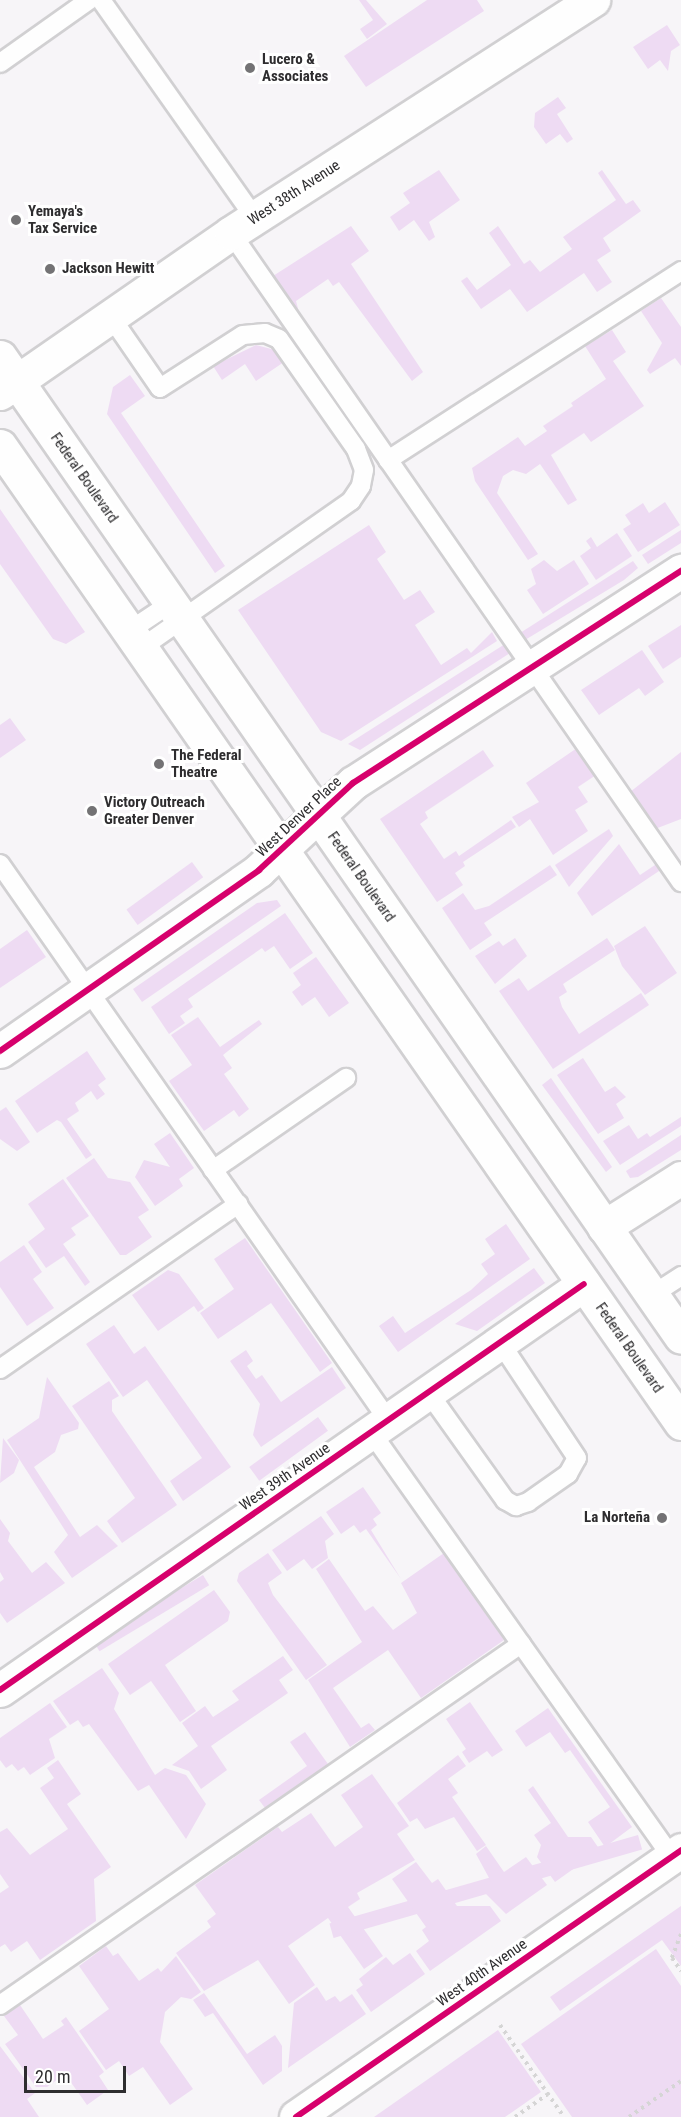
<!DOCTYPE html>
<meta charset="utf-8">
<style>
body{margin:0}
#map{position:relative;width:681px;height:2117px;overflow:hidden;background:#f7f5f8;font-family:"Roboto Condensed",sans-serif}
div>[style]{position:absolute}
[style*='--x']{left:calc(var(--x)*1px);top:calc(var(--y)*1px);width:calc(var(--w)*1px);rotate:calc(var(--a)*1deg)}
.green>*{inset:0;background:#eedbf3;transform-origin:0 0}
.path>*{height:4px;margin-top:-2px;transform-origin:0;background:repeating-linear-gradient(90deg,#d5d5d5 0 3px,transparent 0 7.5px)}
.roads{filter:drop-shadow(2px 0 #d1d0d2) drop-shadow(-2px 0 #d1d0d2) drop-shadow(0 2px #d1d0d2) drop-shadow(0 -2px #d1d0d2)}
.lane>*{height:18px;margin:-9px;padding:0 9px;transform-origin:9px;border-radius:9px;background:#fefefe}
.street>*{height:33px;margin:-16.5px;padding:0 16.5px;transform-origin:16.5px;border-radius:16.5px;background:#fefefe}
.secondary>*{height:33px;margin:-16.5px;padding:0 16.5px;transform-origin:16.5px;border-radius:16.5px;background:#fefefe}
.primary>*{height:33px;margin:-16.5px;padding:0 16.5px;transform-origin:16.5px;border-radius:16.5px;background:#fefefe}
.cycleway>*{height:6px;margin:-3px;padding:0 3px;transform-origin:3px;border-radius:3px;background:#d6006c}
.dots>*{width:16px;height:16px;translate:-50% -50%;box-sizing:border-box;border:3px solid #fff;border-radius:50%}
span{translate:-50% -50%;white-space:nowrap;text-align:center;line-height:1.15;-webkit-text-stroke:6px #fff;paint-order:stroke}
.poi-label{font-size:15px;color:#2e2d2f;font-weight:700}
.left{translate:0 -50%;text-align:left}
.right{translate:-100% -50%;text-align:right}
.street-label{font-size:15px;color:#2e2d2f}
.scale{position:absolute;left:24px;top:2066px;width:102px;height:27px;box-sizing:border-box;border:3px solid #2e2d2f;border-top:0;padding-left:8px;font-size:18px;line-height:21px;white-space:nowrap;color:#2e2d2f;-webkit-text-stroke:4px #fff;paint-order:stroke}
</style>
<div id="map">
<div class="green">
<i style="clip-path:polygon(359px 0,366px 0,387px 24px,367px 39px,360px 29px,373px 20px)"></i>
<i style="clip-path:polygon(427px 0,477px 0,484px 11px,366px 87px,344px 56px)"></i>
<i style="clip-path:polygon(667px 25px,680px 45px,671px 51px,668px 71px,660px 60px,648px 69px,633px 47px)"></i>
<i style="clip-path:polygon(558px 97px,566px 108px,557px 114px,573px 139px,567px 143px,560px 134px,546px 144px,534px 127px,535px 113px)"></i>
<i style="clip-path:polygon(439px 170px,460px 200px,429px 222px,435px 237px,429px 241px,414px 220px,399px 231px,390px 217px,410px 203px,403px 193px)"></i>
<i style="clip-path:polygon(602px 170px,626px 204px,633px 200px,641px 211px,603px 238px,611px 251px,597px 260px,612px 282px,597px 292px,584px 273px,527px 312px,510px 289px,481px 309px,461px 281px,467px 277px,477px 290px,511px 265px,489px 233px,498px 226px,524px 264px,530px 260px,540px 272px,572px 249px,563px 237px,616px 200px,598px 173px)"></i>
<i style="clip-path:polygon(351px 226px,369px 251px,351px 264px,423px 372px,412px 381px,339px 282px,333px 286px,328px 279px,296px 301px,300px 316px,273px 276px)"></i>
<i style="clip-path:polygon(661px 298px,681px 327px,681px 366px,675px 358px,650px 374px,647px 370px,662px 343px,641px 311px)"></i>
<i style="clip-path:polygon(612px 330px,626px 352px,613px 361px,644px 406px,591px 442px,584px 433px,551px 455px,577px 500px,568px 505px,540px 464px,526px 474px,513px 470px,503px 476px,497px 493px,538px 554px,528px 560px,475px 481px,472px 468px,518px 437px,525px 446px,547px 431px,543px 426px,573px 406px,571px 403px,606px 379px,585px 346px)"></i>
<i style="clip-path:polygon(256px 345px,275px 350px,284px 362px,256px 381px,245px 364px,222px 380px,213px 366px)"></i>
<i style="clip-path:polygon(130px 375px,145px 396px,121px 413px,225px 566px,215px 573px,107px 414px,113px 387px)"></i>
<i style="clip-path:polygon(665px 502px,680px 525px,638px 552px,623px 529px,631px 524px,625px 515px,643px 503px,649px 513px)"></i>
<i style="clip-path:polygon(0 509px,85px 632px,66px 644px,53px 639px,0 564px)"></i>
<i style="clip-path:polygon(369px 525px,386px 552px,377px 559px,404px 600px,420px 590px,435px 612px,415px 625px,441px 665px,467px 648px,471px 653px,492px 632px,497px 641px,341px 741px,321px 732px,238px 610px)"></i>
<i style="clip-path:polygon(681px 530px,681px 543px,648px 564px,642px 555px)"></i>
<i style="clip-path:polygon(617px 533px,632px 556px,596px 580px,580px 556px,591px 548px,586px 541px,591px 537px,597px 547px)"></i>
<i style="clip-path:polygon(544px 560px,557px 571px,574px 560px,589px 584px,543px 614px,527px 590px,536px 584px,531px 569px)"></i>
<i style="clip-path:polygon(633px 561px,638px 568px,624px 580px,525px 640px,520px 633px)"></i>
<i style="clip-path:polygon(681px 625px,681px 657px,663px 669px,648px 646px)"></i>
<i style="clip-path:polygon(505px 644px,510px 653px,360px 750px,348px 744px)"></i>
<i style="clip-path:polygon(642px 650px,664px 682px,645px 696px,639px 688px,599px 715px,581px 690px)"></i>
<i style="clip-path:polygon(10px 718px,26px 740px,0 758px,0 725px)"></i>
<i style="clip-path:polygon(577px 748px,596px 775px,578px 787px,588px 802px,575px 810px,588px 831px,553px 855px,530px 819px,519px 827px,512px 817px,539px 802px,526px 783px)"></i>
<i style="clip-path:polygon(483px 750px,494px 766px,425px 812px,428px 818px,420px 824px,444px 859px,456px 851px,459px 856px,511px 820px,516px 827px,463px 862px,465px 866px,455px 873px,463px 885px,437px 902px,380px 819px)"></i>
<i style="clip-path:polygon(681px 752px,681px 819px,655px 829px,630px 792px)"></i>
<i style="clip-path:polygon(609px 829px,613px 836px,569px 887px,555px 865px)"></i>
<i style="clip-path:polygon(619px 844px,640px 875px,658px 863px,662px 869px,592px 916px,577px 893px)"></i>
<i style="left:192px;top:862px;width:19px;height:81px;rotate:54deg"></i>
<i style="clip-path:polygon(550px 865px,557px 875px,484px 923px,492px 935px,470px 950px,442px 908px,463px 893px,475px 910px,489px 906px)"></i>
<i style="clip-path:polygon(277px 900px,281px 906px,142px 1002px,133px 989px,257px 903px)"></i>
<i style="clip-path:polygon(285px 913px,313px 953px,290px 969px,274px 946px,265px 952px,262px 948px,188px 999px,193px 1007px,180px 1016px,185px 1023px,169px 1034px,151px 1007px)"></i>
<i style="clip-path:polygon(645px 926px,677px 973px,645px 995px,622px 966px,614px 946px)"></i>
<i style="clip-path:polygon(27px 930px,46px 957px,0 988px,0 949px)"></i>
<i style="clip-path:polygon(515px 938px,527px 956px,495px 984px,475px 956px,499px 941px,503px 946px)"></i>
<i style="clip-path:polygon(607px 938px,615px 950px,563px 984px,567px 992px,559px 997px,562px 1007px,579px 1034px,641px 993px,649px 1005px,553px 1069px,499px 991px,519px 978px,528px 991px)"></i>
<i style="clip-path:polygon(316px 957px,349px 1003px,329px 1017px,315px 997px,302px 1006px,292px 992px,301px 985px,293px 973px)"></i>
<i style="clip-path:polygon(198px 1017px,220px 1047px,259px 1020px,262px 1024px,223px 1055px,232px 1068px,224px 1074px,249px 1109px,239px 1117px,234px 1110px,204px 1131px,169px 1081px,192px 1065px,171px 1035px)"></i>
<i style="clip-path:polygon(87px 1051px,106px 1079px,98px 1085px,105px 1094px,97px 1100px,91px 1091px,75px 1103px,79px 1111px,67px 1119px,92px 1155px,86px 1159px,61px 1122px,57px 1120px,37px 1133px,15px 1101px)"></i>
<i style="clip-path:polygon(583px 1058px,605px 1092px,615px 1086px,626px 1097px,616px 1104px,624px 1118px,598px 1134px,557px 1075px)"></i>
<i style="clip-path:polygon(551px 1078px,612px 1167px,606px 1172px,542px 1085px)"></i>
<i style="clip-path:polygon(6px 1107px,30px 1142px,17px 1151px,0 1139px,0 1111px)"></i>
<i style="clip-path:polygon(681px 1117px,681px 1126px,620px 1165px,603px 1141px,629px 1125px,638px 1139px,647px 1133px,650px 1137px)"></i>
<i style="clip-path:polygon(170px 1133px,194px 1168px,179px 1179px,183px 1186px,155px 1206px,135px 1177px,144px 1160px,170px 1167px,154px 1144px)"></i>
<i style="clip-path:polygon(681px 1135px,681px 1150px,638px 1177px,630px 1178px,626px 1171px)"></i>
<i style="clip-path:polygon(94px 1158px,108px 1178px,130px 1182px,149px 1210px,138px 1217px,152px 1237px,126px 1255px,120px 1255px,66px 1178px)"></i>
<i style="clip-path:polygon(63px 1179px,89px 1216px,71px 1228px,76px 1235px,63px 1244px,90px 1282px,85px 1286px,64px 1256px,46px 1268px,28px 1242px,45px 1229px,28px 1204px)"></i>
<i style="clip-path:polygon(506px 1224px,530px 1259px,398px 1352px,379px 1326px,393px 1316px,405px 1333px,471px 1290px,488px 1274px,481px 1264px,495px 1254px,485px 1239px)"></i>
<i style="clip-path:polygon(245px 1238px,332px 1363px,320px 1372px,271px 1303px,218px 1339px,200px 1313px,234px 1289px,214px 1259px)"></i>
<i style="clip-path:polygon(24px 1245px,42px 1272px,33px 1279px,54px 1308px,27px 1326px,0 1287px,0 1262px)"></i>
<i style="clip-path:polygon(534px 1268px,545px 1283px,477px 1331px,455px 1324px)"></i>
<i style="clip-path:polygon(168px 1270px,179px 1274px,204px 1308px,198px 1312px,194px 1306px,158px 1331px,132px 1295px)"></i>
<i style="clip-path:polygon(114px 1325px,134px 1354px,145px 1346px,231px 1467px,183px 1501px,170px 1481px,202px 1458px,147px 1380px,123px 1397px,86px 1344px)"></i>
<i style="clip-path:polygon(246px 1350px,253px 1361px,247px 1366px,256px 1379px,262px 1375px,281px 1402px,332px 1367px,346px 1388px,261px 1447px,253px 1435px,260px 1404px,230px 1361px)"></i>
<i style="clip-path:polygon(47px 1377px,79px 1423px,78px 1429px,61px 1435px,55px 1452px,34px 1467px,80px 1537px,97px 1525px,118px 1546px,72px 1578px,54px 1552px,68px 1535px,7px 1440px,39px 1418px)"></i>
<i style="clip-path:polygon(109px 1381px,119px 1396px,112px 1400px,112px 1411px,177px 1505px,122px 1543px,107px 1521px,135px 1498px,72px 1406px)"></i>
<i style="left:318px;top:1417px;width:17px;height:85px;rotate:54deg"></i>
<i style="clip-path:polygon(3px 1438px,19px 1460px,14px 1473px,0 1483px)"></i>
<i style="clip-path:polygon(363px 1487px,381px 1513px,373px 1519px,377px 1525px,371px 1530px,401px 1579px,366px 1529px,360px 1533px,354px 1525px,341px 1534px,326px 1512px)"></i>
<i style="clip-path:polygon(321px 1516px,334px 1534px,325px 1541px,328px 1558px,312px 1569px,304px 1559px,287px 1571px,272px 1550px)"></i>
<i style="clip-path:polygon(0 1519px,10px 1533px,8px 1541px,32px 1573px,46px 1562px,65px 1583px,7px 1623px,0 1613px,0 1582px,4px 1579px,0 1572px)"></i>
<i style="clip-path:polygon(268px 1553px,282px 1573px,268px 1583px,273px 1595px,327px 1665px,306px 1680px,237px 1581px,239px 1573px)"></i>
<i style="clip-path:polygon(444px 1553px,504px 1640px,421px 1698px,388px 1650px,333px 1688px,361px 1728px,369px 1723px,375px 1730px,350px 1747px,308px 1680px,362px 1642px,316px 1569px,329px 1559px,365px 1611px,373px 1606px,393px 1630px,417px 1613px,401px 1583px)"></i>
<i style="left:203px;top:1575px;width:12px;height:128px;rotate:59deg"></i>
<i style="clip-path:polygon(214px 1590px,230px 1612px,228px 1621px,165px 1665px,196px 1711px,180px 1722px,151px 1681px,130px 1695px,108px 1664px)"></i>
<i style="clip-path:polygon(283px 1656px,293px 1670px,279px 1680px,288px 1693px,211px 1746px,227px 1770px,201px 1789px,189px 1771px,172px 1765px,198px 1746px,182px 1723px,205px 1706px,213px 1717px,239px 1700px,232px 1691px)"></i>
<i style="clip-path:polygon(102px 1668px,119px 1693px,114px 1709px,155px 1775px,165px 1768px,186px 1775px,206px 1804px,186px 1839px,149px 1785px,138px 1791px,89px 1724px,83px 1727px,78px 1720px,70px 1725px,53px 1701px)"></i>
<i style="clip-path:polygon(470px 1702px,503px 1750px,492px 1757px,487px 1751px,469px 1763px,462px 1752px,466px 1749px,446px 1719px)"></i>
<i style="clip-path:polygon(50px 1703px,67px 1727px,49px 1739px,55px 1758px,30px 1775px,24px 1767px,18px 1771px,12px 1764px,6px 1768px,0 1760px,0 1738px)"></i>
<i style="clip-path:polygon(548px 1708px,632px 1827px,605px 1847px,588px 1822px,610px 1807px,570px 1750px,565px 1753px,550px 1732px,526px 1747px,515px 1731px)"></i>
<i style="clip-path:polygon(305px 1732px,328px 1764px,265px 1808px,259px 1800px,307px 1766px,290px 1742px)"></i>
<i style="clip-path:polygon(458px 1755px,466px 1766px,448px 1779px,458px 1793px,452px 1797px,486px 1845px,477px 1851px,454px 1817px,425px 1829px,417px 1818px,410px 1822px,397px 1803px)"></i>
<i style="clip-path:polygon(58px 1760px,81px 1794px,67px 1804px,111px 1867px,94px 1879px,96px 1921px,40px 1960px,27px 1941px,11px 1952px,5px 1944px,0 1947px,0 1893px,9px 1887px,0 1874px,0 1832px,7px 1828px,30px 1855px,68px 1829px,40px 1788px,54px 1778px,47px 1768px)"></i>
<i style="clip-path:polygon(372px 1774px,409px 1826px,397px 1834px,415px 1860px,357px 1893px,360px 1899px,348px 1907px,383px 1956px,364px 1969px,328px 1918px,288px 1946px,315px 1985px,289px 2004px,258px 1960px,204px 1991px,176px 1953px,211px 1927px,207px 1921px,216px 1914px,195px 1885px,278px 1827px,282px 1832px,311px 1813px,335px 1847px,363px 1827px,341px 1795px)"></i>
<i style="clip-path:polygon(533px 1786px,568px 1837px,591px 1837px,600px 1850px,555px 1882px,537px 1857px,541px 1845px,534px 1835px,551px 1823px,528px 1790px)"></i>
<i style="left:638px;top:1835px;width:15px;height:321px;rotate:74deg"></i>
<i style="clip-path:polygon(486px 1846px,504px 1872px,526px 1857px,547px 1885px,506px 1914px,485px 1893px,494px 1887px,476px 1854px)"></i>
<i style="clip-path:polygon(416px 1862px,432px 1883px,438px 1879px,457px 1906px,490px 1906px,501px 1921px,430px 1971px,416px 1951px,429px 1941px,422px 1930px,426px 1927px,392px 1879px)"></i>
<i style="clip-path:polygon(681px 1906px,681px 1966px,662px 1940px,560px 2011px,550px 1997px)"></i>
<i style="clip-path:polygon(106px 1946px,113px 1956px,118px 1953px,139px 1981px,158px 1968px,161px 1972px,176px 1956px,201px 1992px,191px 1999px,181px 1997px,165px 2012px,160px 2042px,193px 2089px,170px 2105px,143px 2067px,129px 2076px,119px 2061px,106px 2070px,79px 2031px,109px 2009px,79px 1966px)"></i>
<i style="clip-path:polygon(656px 1949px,681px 1986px,681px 2117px,572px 2117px,521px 2044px)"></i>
<i style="clip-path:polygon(410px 1953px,425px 1974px,371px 2012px,356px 1990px,363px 1985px,359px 1979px,386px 1957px,393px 1965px)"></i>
<i style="clip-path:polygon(317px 1987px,326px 2001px,335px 1996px,340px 2002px,352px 1994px,366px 2014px,288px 2068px,294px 2003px)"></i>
<i style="clip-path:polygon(204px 1993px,247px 2054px,275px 2035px,282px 2046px,282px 2071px,263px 2085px,213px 2013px,205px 2017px,193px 2000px)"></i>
<i style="clip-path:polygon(20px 2005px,43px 2039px,64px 2025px,61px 2021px,66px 2017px,104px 2072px,99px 2076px,108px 2090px,87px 2105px,65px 2074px,47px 2087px,36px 2087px,5px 2044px,18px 2035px,4px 2016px)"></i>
<i style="clip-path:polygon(498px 2030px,541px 2092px,505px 2117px,374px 2117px)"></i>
<i style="clip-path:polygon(0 2046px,35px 2093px,27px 2099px,39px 2117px,0 2117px)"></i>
</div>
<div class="path">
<i style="--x:681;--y:1934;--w:26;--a:111"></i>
<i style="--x:672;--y:1958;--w:16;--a:55"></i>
<i style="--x:500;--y:2025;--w:112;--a:55.2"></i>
<i style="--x:515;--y:2117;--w:40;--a:-34.9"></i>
<i style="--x:629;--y:2117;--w:63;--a:-34.7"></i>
</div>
<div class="roads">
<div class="lane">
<i style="--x:101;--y:0;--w:267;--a:54.8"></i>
<i style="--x:0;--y:63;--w:109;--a:-35.3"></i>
<i style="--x:231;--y:233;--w:790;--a:55.26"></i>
<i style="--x:111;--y:317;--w:86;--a:55.4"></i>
<i style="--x:160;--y:388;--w:98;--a:-32.6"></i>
<i style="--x:243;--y:335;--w:22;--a:-5"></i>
<i style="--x:265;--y:333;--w:15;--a:23"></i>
<i style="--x:279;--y:339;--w:134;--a:55"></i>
<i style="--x:356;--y:449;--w:22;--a:69"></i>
<i style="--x:364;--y:470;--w:16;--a:101"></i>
<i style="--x:361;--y:486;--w:18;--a:124"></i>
<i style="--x:351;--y:501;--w:256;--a:145"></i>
<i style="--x:388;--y:460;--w:349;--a:-32.8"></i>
<i style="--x:129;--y:631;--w:50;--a:-33.7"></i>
<i style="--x:0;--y:864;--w:678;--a:55.09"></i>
<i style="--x:213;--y:1170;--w:162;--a:-34.7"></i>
<i style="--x:652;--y:1295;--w:35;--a:-33"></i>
<i style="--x:0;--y:1369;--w:290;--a:-34.7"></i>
<i style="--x:428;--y:1392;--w:133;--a:54.5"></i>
<i style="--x:505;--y:1500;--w:13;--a:29"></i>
<i style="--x:516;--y:1506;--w:13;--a:-18"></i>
<i style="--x:528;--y:1502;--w:49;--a:-35"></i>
<i style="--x:568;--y:1474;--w:18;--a:-61"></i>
<i style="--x:577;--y:1458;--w:139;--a:-123.6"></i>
<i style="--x:371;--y:1432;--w:519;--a:54.72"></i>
<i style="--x:0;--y:2005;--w:634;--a:-34.72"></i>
</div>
<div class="street">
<i style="--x:0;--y:1051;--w:316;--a:-34.9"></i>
<i style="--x:259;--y:870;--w:128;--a:-42.8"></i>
<i style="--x:353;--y:783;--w:391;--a:-32.9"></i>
<i style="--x:604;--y:1227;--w:91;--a:-32.5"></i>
<i style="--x:0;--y:1690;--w:711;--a:-34.81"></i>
<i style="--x:296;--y:2117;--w:469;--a:-34.7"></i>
</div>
<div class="secondary">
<i style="--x:0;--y:393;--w:281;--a:-34.7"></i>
<i style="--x:231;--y:233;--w:431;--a:-32.8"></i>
</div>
<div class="primary">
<i style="--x:0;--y:357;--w:1193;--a:55.2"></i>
<i style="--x:0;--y:446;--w:1191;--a:55.12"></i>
</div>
</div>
<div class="cycleway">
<i style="--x:0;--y:1051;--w:316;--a:-34.9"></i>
<i style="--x:259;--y:870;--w:128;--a:-42.8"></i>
<i style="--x:353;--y:783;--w:391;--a:-32.9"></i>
<i style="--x:0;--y:1690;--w:711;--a:-34.81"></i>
<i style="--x:296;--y:2117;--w:469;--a:-34.7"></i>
</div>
<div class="dots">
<i style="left:250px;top:68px;background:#747375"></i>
<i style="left:16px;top:220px;background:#747375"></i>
<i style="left:50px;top:269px;background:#747375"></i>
<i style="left:159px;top:764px;background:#747375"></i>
<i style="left:92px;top:811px;background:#747375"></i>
<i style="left:662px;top:1518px;background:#747375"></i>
</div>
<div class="poi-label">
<span class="left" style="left:262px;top:68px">Lucero &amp;<br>Associates</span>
<span class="left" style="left:28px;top:220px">Yemaya's<br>Tax Service</span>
<span class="left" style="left:62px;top:269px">Jackson Hewitt</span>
<span class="left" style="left:171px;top:764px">The Federal<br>Theatre</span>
<span class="left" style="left:104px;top:811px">Victory Outreach<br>Greater Denver</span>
<span class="right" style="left:650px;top:1518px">La Norteña</span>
</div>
<div class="street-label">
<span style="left:294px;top:193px;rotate:-33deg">West 38th Avenue</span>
<span style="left:84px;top:478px;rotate:55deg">Federal Boulevard</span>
<span style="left:299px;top:817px;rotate:-43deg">West Denver Place</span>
<span style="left:361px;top:877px;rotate:55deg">Federal Boulevard</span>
<span style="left:629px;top:1348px;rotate:55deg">Federal Boulevard</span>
<span style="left:285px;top:1477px;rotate:-35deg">West 39th Avenue</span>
<span style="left:482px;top:1973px;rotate:-35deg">West 40th Avenue</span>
</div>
<div class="scale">20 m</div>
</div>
